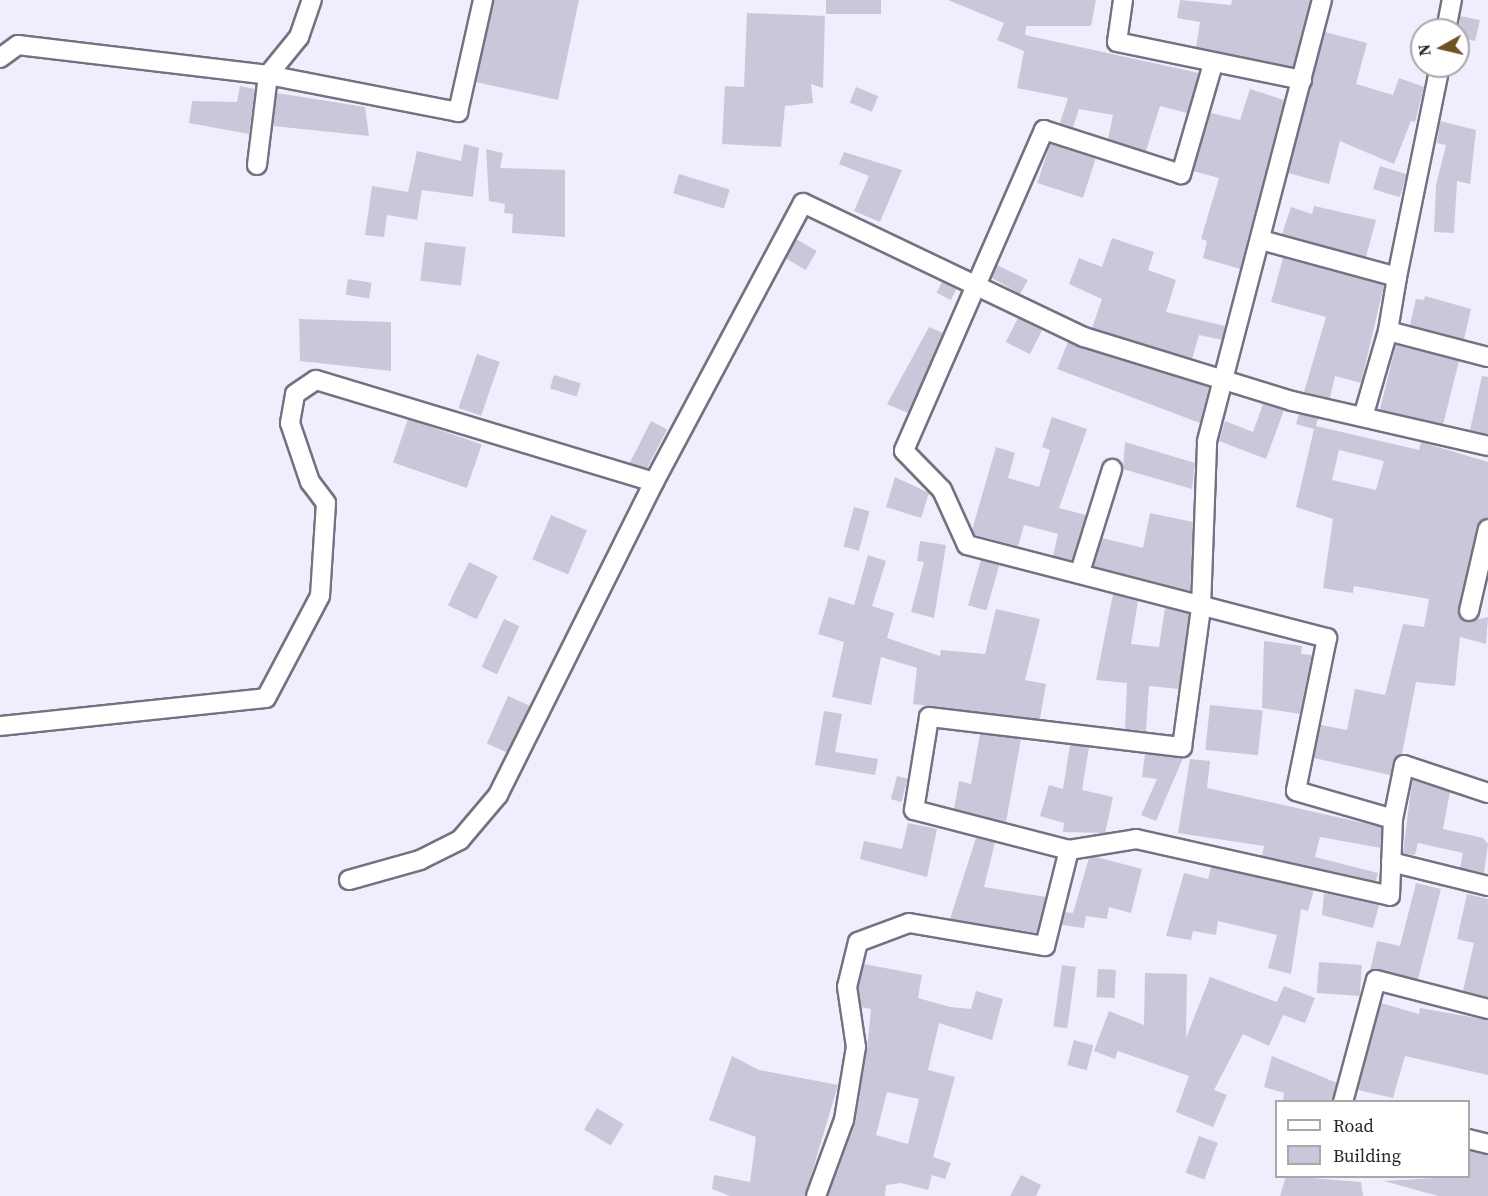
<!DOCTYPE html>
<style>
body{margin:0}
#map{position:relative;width:1488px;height:1196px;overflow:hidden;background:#eeeefd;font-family:"Source Serif 4",serif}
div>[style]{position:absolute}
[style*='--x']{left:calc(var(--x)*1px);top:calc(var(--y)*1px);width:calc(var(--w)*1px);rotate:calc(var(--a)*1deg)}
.building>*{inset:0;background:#c8c8da;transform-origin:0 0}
.roads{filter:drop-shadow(2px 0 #727283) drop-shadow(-2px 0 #727283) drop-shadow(0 2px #727283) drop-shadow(0 -2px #727283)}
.minor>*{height:18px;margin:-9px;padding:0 9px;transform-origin:9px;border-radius:9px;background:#fff}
span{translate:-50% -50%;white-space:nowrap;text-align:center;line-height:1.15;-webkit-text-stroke:4.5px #fff;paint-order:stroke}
.legend{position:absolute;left:1275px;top:1100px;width:195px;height:78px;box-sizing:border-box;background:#fff;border:2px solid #a8a8ab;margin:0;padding:8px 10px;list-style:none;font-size:18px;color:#25252c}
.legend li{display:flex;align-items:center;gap:12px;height:30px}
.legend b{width:30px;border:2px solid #a8a8ab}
.north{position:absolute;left:1410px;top:18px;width:60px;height:60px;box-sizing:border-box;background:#fff;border:2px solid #a8a8ab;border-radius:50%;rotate:262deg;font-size:16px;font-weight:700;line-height:24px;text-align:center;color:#25252c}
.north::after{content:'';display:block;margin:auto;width:21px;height:27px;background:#6e5125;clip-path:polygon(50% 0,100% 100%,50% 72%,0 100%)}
</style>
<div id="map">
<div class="building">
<i style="clip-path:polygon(494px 0,579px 0,558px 100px,476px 82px)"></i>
<i style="left:826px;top:0;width:55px;height:14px"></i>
<i style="clip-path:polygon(948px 0,1096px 0,1091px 26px,1026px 26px,1025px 35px,1199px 73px,1187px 113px,1160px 106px,1146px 151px,1108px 139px,1113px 115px,1079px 109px,1073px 127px,1060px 123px,1068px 98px,1017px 88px,1024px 51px,997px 40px,1004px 23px)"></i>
<i style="clip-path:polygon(1180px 0,1231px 5px,1232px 0,1310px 0,1293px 67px,1196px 47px,1200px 22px,1177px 18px)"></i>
<i style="clip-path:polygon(747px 13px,825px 16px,823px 88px,811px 84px,813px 103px,785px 106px,781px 147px,722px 144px,725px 86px,744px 87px)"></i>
<i style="clip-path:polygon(1460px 16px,1480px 20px,1475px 41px,1458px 37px)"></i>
<i style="clip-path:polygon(1325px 32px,1367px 43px,1356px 84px,1393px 95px,1399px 78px,1424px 87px,1415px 122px,1411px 121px,1394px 164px,1340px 141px,1329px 184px,1288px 173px)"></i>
<i style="clip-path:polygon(240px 86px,255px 89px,249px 134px,189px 123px,192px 101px,237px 102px)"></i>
<i style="left:856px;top:87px;width:24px;height:17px;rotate:22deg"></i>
<i style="clip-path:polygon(1250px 89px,1284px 100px,1240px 269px,1203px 258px,1207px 241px,1201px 239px,1219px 178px,1193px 171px,1211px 113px,1240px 120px)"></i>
<i style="clip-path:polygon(277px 93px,365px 107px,369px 136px,273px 126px)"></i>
<i style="clip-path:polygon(1440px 121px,1476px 130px,1470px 184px,1457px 181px,1454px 233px,1434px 232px,1436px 185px,1446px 145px,1437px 143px)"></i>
<i style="clip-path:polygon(464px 144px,479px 148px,473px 197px,422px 190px,417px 220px,387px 215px,384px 237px,365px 235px,372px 186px,408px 192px,417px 151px,461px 161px)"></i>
<i style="left:1050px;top:144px;width:48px;height:41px;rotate:18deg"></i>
<i style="clip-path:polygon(486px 149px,503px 153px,500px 168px,565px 170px,565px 237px,512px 233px,513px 214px,504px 213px,505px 204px,489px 201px)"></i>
<i style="clip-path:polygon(844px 152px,902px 170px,880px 222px,854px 211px,869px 176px,839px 164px)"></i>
<i style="left:1380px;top:166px;width:28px;height:24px;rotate:17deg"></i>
<i style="left:679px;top:174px;width:53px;height:20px;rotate:17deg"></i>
<i style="clip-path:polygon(1314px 206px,1376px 220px,1366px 257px,1282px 234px,1291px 207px,1312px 214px)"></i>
<i style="clip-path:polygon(1112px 238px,1154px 252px,1148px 270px,1176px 280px,1166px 312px,1225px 326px,1222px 340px,1199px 335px,1192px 359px,1092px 328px,1102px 299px,1069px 284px,1079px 258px,1102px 267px)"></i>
<i style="left:796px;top:239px;width:24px;height:22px;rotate:30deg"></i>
<i style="left:425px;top:242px;width:41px;height:39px;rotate:7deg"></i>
<i style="clip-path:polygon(1283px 258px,1384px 285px,1361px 383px,1335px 376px,1330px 398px,1304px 392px,1326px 317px,1271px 302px)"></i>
<i style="clip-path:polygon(997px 265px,1028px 280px,1020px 294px,992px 278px)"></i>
<i style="left:348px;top:279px;width:24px;height:16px;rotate:9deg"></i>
<i style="left:942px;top:282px;width:16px;height:12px;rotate:27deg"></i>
<i style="clip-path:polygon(1425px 296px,1471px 309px,1464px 339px,1410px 325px,1416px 299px,1424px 300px)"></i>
<i style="left:1018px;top:318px;width:27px;height:27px;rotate:27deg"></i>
<i style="clip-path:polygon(299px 319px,391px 322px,391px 371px,300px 361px)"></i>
<i style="clip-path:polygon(929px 327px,943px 333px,908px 413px,887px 404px)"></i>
<i style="clip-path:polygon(1068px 342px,1209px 387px,1200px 423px,1057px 369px)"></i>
<i style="left:1396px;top:345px;width:65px;height:67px;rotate:14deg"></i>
<i style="left:477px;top:354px;width:24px;height:57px;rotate:19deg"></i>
<i style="left:554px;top:375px;width:28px;height:14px;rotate:17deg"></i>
<i style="clip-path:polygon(1482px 376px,1488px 377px,1488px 434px,1470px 430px)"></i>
<i style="clip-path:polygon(1263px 404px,1284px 410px,1266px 459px,1219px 441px,1225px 421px,1253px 432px)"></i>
<i style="clip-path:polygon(evenodd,1299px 414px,1318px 418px,1316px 426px,1419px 450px,1421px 442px,1488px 462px,1488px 518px,1477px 526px,1458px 609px,1466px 622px,1488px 617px,1486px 644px,1460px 637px,1455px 686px,1416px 682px,1402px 754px,1390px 775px,1314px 758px,1321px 725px,1347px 730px,1355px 689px,1385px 695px,1403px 624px,1424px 627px,1429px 599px,1354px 586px,1353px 593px,1323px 588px,1333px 519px,1296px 507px,1314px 429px,1296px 424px,1299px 414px,1339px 450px,1384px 461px,1376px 490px,1332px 480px,1339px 450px)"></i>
<i style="clip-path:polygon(1052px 417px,1087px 429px,1059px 508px,1086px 515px,1072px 560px,1053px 556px,1058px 534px,1024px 525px,1018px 546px,975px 535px,972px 530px,996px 447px,1015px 453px,1008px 478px,1039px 487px,1050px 450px,1042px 447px)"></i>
<i style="left:408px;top:419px;width:78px;height:46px;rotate:19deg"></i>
<i style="left:651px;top:421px;width:18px;height:47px;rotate:27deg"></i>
<i style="clip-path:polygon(1125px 442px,1195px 463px,1192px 489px,1123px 469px)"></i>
<i style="clip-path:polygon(895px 477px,929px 493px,921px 518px,886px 507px)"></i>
<i style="left:854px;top:507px;width:16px;height:41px;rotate:15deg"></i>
<i style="clip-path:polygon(1150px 513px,1193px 522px,1190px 591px,1094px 566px,1102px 538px,1143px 548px)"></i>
<i style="left:551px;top:515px;width:39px;height:48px;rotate:23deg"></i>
<i style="clip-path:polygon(920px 541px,946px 545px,934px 618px,911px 612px,924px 562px,917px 561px)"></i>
<i style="clip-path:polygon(868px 555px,886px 561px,872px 606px,894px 613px,887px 638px,940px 656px,941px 650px,985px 654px,996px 609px,1040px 619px,1025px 680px,1046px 684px,1040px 719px,913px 704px,917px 668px,881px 657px,871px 705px,832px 697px,844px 642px,818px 634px,829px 597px,854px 605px)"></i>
<i style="left:981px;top:560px;width:19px;height:47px;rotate:16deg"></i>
<i style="left:469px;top:562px;width:32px;height:48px;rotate:26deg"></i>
<i style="clip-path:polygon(1113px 594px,1138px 601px,1131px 644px,1159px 647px,1165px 608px,1189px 614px,1179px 689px,1149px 686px,1146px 731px,1125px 729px,1127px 683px,1096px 680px)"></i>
<i style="left:504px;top:619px;width:17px;height:53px;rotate:25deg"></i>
<i style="clip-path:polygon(1264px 641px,1302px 646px,1301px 654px,1312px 655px,1300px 714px,1262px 708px)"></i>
<i style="left:508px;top:696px;width:24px;height:52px;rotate:24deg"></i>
<i style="left:1210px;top:705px;width:53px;height:45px;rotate:6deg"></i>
<i style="clip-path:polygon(824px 711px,842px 714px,835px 752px,878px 759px,875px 775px,815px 765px)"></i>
<i style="clip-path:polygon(980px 734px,1021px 739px,1006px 822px,954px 809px,959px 781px,971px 784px)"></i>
<i style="clip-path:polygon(1070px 745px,1089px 747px,1082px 790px,1113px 797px,1105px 833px,1063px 832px,1064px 823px,1040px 816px,1049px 785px,1063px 789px)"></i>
<i style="clip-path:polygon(1145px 754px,1183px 758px,1156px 821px,1141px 815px,1157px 779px,1142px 777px)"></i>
<i style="clip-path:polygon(1190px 759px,1210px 761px,1207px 788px,1381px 827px,1381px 848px,1320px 837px,1315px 857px,1378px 873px,1376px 881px,1262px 856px,1264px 846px,1178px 833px)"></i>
<i style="left:897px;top:776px;width:11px;height:24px;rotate:15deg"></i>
<i style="clip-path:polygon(1412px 780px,1450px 792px,1443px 829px,1483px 838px,1488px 844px,1484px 873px,1460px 868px,1463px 853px,1418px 843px,1415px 855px,1403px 853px)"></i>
<i style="clip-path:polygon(908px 823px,937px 829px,927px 877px,860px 859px,864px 841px,902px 849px)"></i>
<i style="clip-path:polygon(976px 838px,995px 842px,984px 887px,1046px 897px,1037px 933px,950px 919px)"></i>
<i style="clip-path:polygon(1096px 857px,1142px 869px,1131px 913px,1109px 907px,1107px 919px,1086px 916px,1084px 928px,1062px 925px,1065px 912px,1073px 913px,1089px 858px)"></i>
<i style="clip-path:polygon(1211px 867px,1314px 890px,1308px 911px,1301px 909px,1291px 974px,1268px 968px,1277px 935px,1218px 921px,1216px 935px,1193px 931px,1191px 940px,1166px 936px,1184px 873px,1208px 879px)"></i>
<i style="clip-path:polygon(1416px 883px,1441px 889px,1418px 979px,1370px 971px,1377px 941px,1400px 946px)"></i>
<i style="clip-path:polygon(1324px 893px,1379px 905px,1373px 928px,1322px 915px)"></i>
<i style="clip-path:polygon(1467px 894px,1488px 899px,1488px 997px,1463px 991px,1474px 943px,1457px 939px)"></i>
<i style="left:1319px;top:962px;width:43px;height:31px;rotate:4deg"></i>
<i style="clip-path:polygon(evenodd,864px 964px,922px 975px,918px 998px,950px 1007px,971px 1009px,976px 991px,1003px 999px,992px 1040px,939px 1023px,928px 1070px,955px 1077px,933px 1157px,951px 1163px,945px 1179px,932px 1175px,928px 1190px,901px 1183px,886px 1185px,885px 1196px,828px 1196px,855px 1124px,867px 1049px,871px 1009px,861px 1007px,858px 988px,864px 964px,887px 1092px,919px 1099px,908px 1144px,876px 1135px,887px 1092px)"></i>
<i style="left:1062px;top:965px;width:14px;height:62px;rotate:8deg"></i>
<i style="left:1098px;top:969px;width:18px;height:28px;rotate:3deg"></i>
<i style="clip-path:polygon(1145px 973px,1187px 974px,1186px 1038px,1210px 977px,1277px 1002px,1284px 986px,1315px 998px,1305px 1023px,1283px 1015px,1269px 1046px,1243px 1034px,1214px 1090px,1227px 1095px,1213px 1127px,1176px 1112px,1189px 1076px,1118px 1051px,1115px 1059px,1094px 1051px,1109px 1011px,1144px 1025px)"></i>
<i style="clip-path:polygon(1381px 1003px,1419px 1014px,1420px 1008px,1488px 1020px,1488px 1075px,1405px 1056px,1393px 1098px,1358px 1090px)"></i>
<i style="left:1074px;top:1040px;width:20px;height:26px;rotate:15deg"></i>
<i style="clip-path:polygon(732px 1056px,759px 1070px,838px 1085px,805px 1196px,730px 1196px,712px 1189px,714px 1175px,750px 1182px,756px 1137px,709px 1120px)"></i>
<i style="clip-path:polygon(1272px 1056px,1337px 1083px,1332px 1101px,1283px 1101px,1284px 1093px,1264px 1087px)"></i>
<i style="left:597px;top:1108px;width:31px;height:25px;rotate:31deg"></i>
<i style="left:1199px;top:1136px;width:20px;height:39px;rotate:20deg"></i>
<i style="clip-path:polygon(1468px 1151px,1488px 1155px,1488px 1196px,1438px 1196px,1384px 1181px,1468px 1176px)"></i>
<i style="clip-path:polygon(1021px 1175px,1041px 1185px,1036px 1196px,1010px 1196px)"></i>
<i style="clip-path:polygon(1286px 1176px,1361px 1182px,1363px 1196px,1280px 1196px)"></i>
</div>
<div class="roads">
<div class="minor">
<i style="--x:1123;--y:0;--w:42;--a:98.1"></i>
<i style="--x:1117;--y:42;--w:189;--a:11.6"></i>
<i style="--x:1446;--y:30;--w:31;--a:-79"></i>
<i style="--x:0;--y:58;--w:22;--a:-36"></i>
<i style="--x:18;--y:45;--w:252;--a:6.8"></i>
<i style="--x:268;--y:75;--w:194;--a:11"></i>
<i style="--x:458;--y:112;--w:115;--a:-77.4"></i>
<i style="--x:1213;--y:64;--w:115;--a:106.2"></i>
<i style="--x:1181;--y:174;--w:144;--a:-162.2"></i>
<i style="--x:1044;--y:130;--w:350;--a:113.6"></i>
<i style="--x:904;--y:451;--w:54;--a:45.7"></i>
<i style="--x:942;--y:490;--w:60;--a:65.6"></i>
<i style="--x:967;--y:545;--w:372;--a:14.5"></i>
<i style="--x:1327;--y:638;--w:156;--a:101.5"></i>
<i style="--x:1296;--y:791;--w:101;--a:16.1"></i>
<i style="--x:257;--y:165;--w:91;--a:-83"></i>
<i style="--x:268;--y:75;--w:49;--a:-50.8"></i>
<i style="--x:299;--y:37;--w:39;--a:-71"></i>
<i style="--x:1261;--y:240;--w:141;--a:15.2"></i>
<i style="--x:1397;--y:277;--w:55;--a:99.5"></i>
<i style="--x:1388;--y:331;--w:103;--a:14.6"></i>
<i style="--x:1397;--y:277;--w:215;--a:-78.5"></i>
<i style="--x:1363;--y:417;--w:90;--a:-73.8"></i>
<i style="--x:1080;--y:572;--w:108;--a:-72.7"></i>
<i style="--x:1469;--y:611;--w:84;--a:-77"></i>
<i style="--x:0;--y:726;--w:267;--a:-6"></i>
<i style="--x:266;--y:698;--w:115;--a:-62.1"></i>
<i style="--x:320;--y:596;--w:93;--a:-86.3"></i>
<i style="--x:326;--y:503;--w:26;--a:-127"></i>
<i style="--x:310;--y:482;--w:62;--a:-108.7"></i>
<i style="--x:290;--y:423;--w:29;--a:-80"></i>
<i style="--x:295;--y:394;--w:25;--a:-34"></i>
<i style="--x:316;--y:380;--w:353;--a:16.8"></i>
<i style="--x:654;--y:482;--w:316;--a:-61.9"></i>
<i style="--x:803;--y:203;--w:311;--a:25.5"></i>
<i style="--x:1084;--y:337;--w:218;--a:17.1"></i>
<i style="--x:1292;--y:401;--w:201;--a:12.9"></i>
<i style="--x:1069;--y:850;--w:68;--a:-9.3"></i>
<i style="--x:1136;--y:839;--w:260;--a:12.6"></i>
<i style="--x:1390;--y:896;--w:77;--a:-87.8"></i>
<i style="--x:1393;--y:819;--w:55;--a:-78.5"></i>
<i style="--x:1404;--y:765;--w:89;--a:18.4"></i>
<i style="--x:1391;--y:862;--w:100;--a:13.9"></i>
<i style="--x:349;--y:880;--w:74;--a:-15.7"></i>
<i style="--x:420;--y:860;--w:45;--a:-26.6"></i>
<i style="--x:460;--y:840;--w:59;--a:-49.8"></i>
<i style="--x:498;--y:795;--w:350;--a:-63.5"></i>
<i style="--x:1343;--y:1102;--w:126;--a:-74.9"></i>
<i style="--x:1376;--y:980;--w:116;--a:14.5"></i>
<i style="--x:1468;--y:1139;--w:21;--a:14"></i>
<i style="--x:816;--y:1196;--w:81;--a:-69.8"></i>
<i style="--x:844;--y:1120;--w:74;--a:-80.7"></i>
<i style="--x:856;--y:1047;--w:61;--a:-98.5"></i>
<i style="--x:847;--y:987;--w:46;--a:-76.3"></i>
<i style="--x:858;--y:942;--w:54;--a:-20.4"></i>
<i style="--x:909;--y:923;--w:138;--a:9.6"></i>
<i style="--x:1045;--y:946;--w:99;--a:-76"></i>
<i style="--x:1069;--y:850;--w:160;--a:-165.5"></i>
<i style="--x:914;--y:810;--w:94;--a:-80.8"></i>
<i style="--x:929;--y:717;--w:255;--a:6.8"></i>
<i style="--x:1182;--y:747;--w:140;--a:-82.2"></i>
<i style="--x:1201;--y:608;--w:167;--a:-87.9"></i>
<i style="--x:1207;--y:441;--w:456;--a:-75.4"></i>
</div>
</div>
<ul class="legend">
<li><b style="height:8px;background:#fff"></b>Road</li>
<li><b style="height:16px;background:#c8c8da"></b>Building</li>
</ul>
<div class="north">N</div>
</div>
